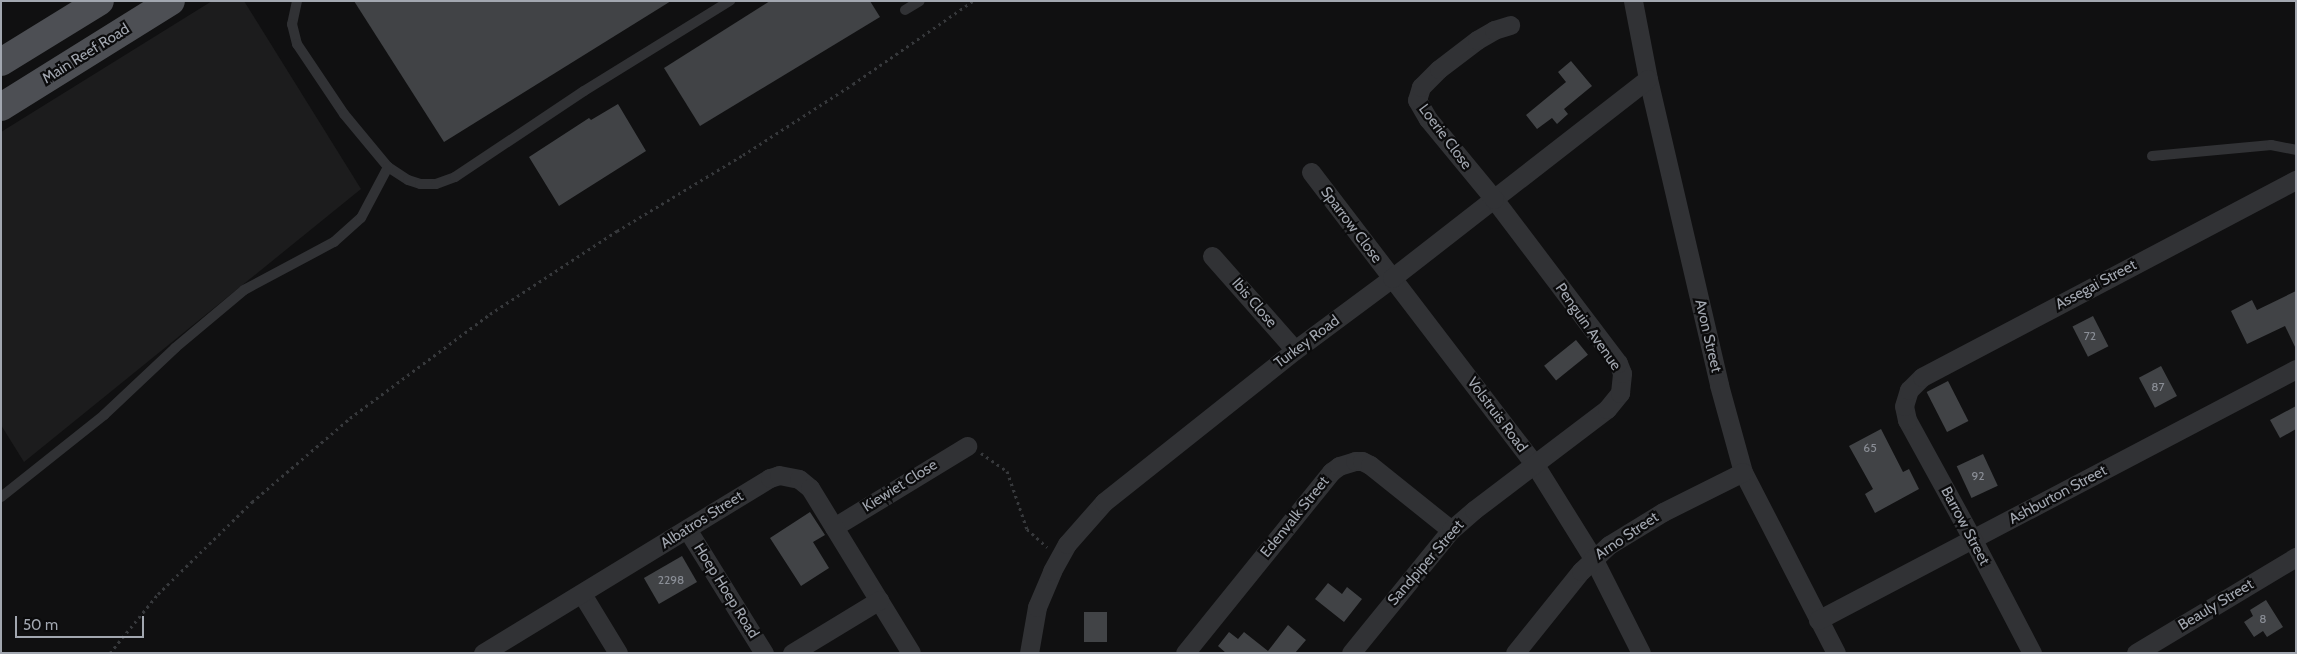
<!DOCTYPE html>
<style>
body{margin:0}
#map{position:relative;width:2297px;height:654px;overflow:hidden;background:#101011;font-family:Cabin,sans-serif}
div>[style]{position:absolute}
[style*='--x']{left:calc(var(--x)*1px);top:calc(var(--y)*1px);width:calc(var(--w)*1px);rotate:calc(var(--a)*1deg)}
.built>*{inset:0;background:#1c1c1d}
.building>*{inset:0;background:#414346;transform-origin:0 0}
.path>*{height:3px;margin-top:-1.5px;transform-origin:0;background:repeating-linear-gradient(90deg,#37393c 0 2.5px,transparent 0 6.5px)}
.lane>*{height:10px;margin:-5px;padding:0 5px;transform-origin:5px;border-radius:5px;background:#313235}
.street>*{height:19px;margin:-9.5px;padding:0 9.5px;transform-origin:9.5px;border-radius:9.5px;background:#313235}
.primary>*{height:28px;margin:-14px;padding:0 14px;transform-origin:14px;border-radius:14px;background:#4d4f54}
span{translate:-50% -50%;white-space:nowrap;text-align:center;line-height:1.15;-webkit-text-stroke:4.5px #0b0b0c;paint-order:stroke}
.number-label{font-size:12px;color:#8a8e96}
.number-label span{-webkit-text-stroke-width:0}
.street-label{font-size:15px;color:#a2a7b0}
.frame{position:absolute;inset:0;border:2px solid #a2a7b0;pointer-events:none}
.scale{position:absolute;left:15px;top:616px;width:129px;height:22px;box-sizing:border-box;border:2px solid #a2a7b0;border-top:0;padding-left:6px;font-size:15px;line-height:18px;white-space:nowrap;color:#a2a7b0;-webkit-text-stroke:4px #0b0b0c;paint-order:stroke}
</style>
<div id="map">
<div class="built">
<i style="clip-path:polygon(212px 1px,244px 1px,361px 189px,24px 462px,1px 425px,1px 132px)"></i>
</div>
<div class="building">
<i style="clip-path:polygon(354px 1px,671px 1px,444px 142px)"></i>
<i style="clip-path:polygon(770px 1px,870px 1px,880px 17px,700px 126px,664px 68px)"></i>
<i style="clip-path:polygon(1571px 61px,1592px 86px,1564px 109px,1568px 114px,1557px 124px,1552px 118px,1537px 129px,1526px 115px,1566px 82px,1558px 72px)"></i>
<i style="clip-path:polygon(618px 104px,646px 151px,559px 206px,529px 157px,589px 118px,591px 120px)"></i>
<i style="clip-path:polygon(2296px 291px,2296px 349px,2285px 326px,2247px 344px,2231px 311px,2252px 300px,2257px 310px)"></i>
<i style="left:2093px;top:316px;width:34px;height:23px;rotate:63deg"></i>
<i style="left:1576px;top:340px;width:19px;height:41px;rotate:51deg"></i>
<i style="left:2161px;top:366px;width:34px;height:25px;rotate:62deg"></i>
<i style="left:1948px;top:381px;width:45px;height:24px;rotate:63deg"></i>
<i style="clip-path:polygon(2296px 406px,2296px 429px,2280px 438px,2270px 420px)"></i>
<i style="clip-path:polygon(1881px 429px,1903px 472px,1909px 469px,1919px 489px,1875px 513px,1865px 494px,1873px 489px,1849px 446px)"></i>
<i style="left:1983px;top:454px;width:35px;height:29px;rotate:65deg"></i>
<i style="clip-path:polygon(810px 512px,825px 535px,813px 542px,829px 568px,801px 586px,770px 538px)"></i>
<i style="left:682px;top:556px;width:30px;height:44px;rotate:60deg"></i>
<i style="clip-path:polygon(1328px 583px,1342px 594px,1347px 587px,1362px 599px,1344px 622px,1315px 599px)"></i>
<i style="clip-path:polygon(2266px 600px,2283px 627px,2267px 637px,2263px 631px,2254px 637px,2244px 622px,2253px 616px,2250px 610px)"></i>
<i style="left:1084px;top:612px;width:23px;height:30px"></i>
<i style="clip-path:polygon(1288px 625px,1306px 640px,1295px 653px,1226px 653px,1218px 646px,1229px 632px,1238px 639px,1244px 632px,1268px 651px)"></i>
</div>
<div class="path">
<i style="--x:981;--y:453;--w:32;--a:35"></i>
<i style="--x:1007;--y:471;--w:61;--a:71"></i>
<i style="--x:1027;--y:529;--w:27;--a:42"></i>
<i style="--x:110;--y:653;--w:76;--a:-50.9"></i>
<i style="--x:158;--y:594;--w:132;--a:-44.4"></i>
<i style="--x:252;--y:502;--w:129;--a:-40.6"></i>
<i style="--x:350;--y:418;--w:174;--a:-36.6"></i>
<i style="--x:490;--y:314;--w:152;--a:-33.2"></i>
<i style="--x:617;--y:231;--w:147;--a:-31.1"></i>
<i style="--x:743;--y:155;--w:131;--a:-32.8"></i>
<i style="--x:853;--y:84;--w:146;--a:-34.7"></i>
</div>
<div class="lane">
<i style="--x:297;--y:1;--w:24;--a:102"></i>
<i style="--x:292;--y:24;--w:21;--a:76"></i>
<i style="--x:297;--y:44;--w:84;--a:56.1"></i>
<i style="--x:344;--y:114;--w:69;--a:50.3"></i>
<i style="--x:388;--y:167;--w:24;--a:33"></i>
<i style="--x:408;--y:180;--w:13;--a:18"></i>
<i style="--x:420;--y:184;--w:16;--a:0"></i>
<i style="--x:436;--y:184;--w:20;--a:-20"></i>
<i style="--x:455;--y:177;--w:155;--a:-33.7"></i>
<i style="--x:584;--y:91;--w:172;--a:-31.7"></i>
<i style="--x:905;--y:10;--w:17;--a:-31"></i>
<i style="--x:2152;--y:156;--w:120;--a:-5.3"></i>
<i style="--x:2271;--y:145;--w:25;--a:11"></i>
<i style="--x:1;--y:497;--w:132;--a:-38.5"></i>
<i style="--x:104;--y:415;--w:98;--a:-43.3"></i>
<i style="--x:175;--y:348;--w:90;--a:-40"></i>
<i style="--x:244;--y:290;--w:102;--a:-28.1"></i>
<i style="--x:334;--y:242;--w:36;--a:-42"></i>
<i style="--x:361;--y:218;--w:58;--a:-62.1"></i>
</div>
<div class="street">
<i style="--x:1633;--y:1;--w:79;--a:79.1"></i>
<i style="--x:1648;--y:79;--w:314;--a:76.9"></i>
<i style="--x:1719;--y:385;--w:90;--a:74.6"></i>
<i style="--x:1743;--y:472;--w:203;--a:62.8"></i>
<i style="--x:1311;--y:172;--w:369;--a:52.6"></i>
<i style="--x:1535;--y:465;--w:110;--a:58.1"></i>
<i style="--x:1593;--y:558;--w:106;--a:63.2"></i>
<i style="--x:1212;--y:256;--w:125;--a:48.6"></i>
<i style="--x:834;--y:527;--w:156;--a:-31.3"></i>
<i style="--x:687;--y:529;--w:146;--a:58.2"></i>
<i style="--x:582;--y:594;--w:69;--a:58.6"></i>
<i style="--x:1818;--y:620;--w:540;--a:-27.7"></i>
<i style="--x:483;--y:653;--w:336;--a:-31.4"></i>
<i style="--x:770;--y:478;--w:9;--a:-18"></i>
<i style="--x:779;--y:475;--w:20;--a:11"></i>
<i style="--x:799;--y:479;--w:14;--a:39"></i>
<i style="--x:810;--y:488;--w:193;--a:58.5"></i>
<i style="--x:792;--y:653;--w:102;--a:-31.3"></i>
<i style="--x:1029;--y:653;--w:47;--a:-80.1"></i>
<i style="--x:1037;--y:607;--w:39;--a:-67"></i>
<i style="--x:1052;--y:571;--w:31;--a:-61"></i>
<i style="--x:1067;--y:544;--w:56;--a:-48.6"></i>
<i style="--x:1104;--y:502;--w:244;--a:-38.5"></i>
<i style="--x:1295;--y:350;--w:121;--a:-36.6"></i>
<i style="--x:1392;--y:278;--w:324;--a:-37.9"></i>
<i style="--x:1185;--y:653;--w:233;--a:-51.1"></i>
<i style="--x:1331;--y:472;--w:10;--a:-37"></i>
<i style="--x:1339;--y:466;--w:17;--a:-17"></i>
<i style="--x:1355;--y:461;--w:7;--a:0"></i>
<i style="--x:1362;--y:461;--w:9;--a:27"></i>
<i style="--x:1370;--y:465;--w:104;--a:38.7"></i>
<i style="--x:1351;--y:653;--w:159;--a:-50.9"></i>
<i style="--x:1451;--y:530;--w:30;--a:-41"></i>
<i style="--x:1474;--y:510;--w:167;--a:-37.2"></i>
<i style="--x:1607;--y:409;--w:21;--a:-51"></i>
<i style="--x:1620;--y:393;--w:20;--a:-84"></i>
<i style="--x:1622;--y:373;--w:11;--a:-112"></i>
<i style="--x:1618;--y:363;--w:206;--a:-127.1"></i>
<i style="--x:1494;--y:199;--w:104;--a:-129.5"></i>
<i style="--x:1428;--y:119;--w:22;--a:-120"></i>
<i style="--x:1417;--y:100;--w:14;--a:-73"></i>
<i style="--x:1421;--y:87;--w:25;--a:-45"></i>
<i style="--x:1439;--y:69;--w:48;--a:-37.3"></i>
<i style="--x:1477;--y:40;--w:20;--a:-30"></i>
<i style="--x:1494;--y:30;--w:17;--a:-17"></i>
<i style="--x:1515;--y:653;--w:105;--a:-51.2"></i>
<i style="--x:1581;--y:571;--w:38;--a:-43"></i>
<i style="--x:1609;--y:545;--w:63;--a:-31.4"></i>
<i style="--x:1663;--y:512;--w:89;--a:-26.6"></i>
<i style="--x:2032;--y:653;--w:127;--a:-117.6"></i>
<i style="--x:1973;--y:540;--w:137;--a:-118.8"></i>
<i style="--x:1907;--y:420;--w:14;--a:-102"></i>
<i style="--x:1904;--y:406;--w:17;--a:-73"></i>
<i style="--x:1909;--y:390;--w:18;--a:-45"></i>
<i style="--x:1922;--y:377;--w:423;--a:-27.8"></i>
<i style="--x:2136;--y:653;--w:187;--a:-31"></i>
</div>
<div class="primary">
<i style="--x:1;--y:62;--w:116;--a:-31.6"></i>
<i style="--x:1;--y:107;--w:200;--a:-31.9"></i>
</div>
<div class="number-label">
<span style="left:2090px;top:336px">72</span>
<span style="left:2158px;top:387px">87</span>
<span style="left:1870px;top:448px">65</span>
<span style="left:1978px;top:476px">92</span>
<span style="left:671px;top:580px">2298</span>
<span style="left:2263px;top:619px">8</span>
</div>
<div class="street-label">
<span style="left:86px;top:54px;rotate:-32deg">Main Reef Road</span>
<span style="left:1445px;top:137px;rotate:53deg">Loerie Close</span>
<span style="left:1351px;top:225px;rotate:53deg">Sparrow Close</span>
<span style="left:2096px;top:285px;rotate:-28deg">Assegai Street</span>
<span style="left:1254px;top:303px;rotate:49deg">Ibis Close</span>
<span style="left:1588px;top:327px;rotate:55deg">Penguin Avenue</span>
<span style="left:1708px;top:336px;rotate:77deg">Avon Street</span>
<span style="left:1307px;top:342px;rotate:-37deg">Turkey Road</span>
<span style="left:1497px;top:415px;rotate:53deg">Volstruis Road</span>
<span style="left:900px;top:486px;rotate:-32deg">Kiewiet Close</span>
<span style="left:2058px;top:495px;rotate:-28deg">Ashburton Street</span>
<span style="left:1295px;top:517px;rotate:-51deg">Edenvalk Street</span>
<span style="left:702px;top:520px;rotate:-32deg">Albatros Street</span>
<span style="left:1965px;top:526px;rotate:62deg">Barrow Street</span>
<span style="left:1627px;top:536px;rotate:-34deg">Arno Street</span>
<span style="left:1426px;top:563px;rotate:-49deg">Sandpiper Street</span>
<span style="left:726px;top:591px;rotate:58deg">Hoep Hoep Road</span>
<span style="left:2216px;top:605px;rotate:-31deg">Beauly Street</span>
</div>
<div class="frame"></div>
<div class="scale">50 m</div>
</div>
